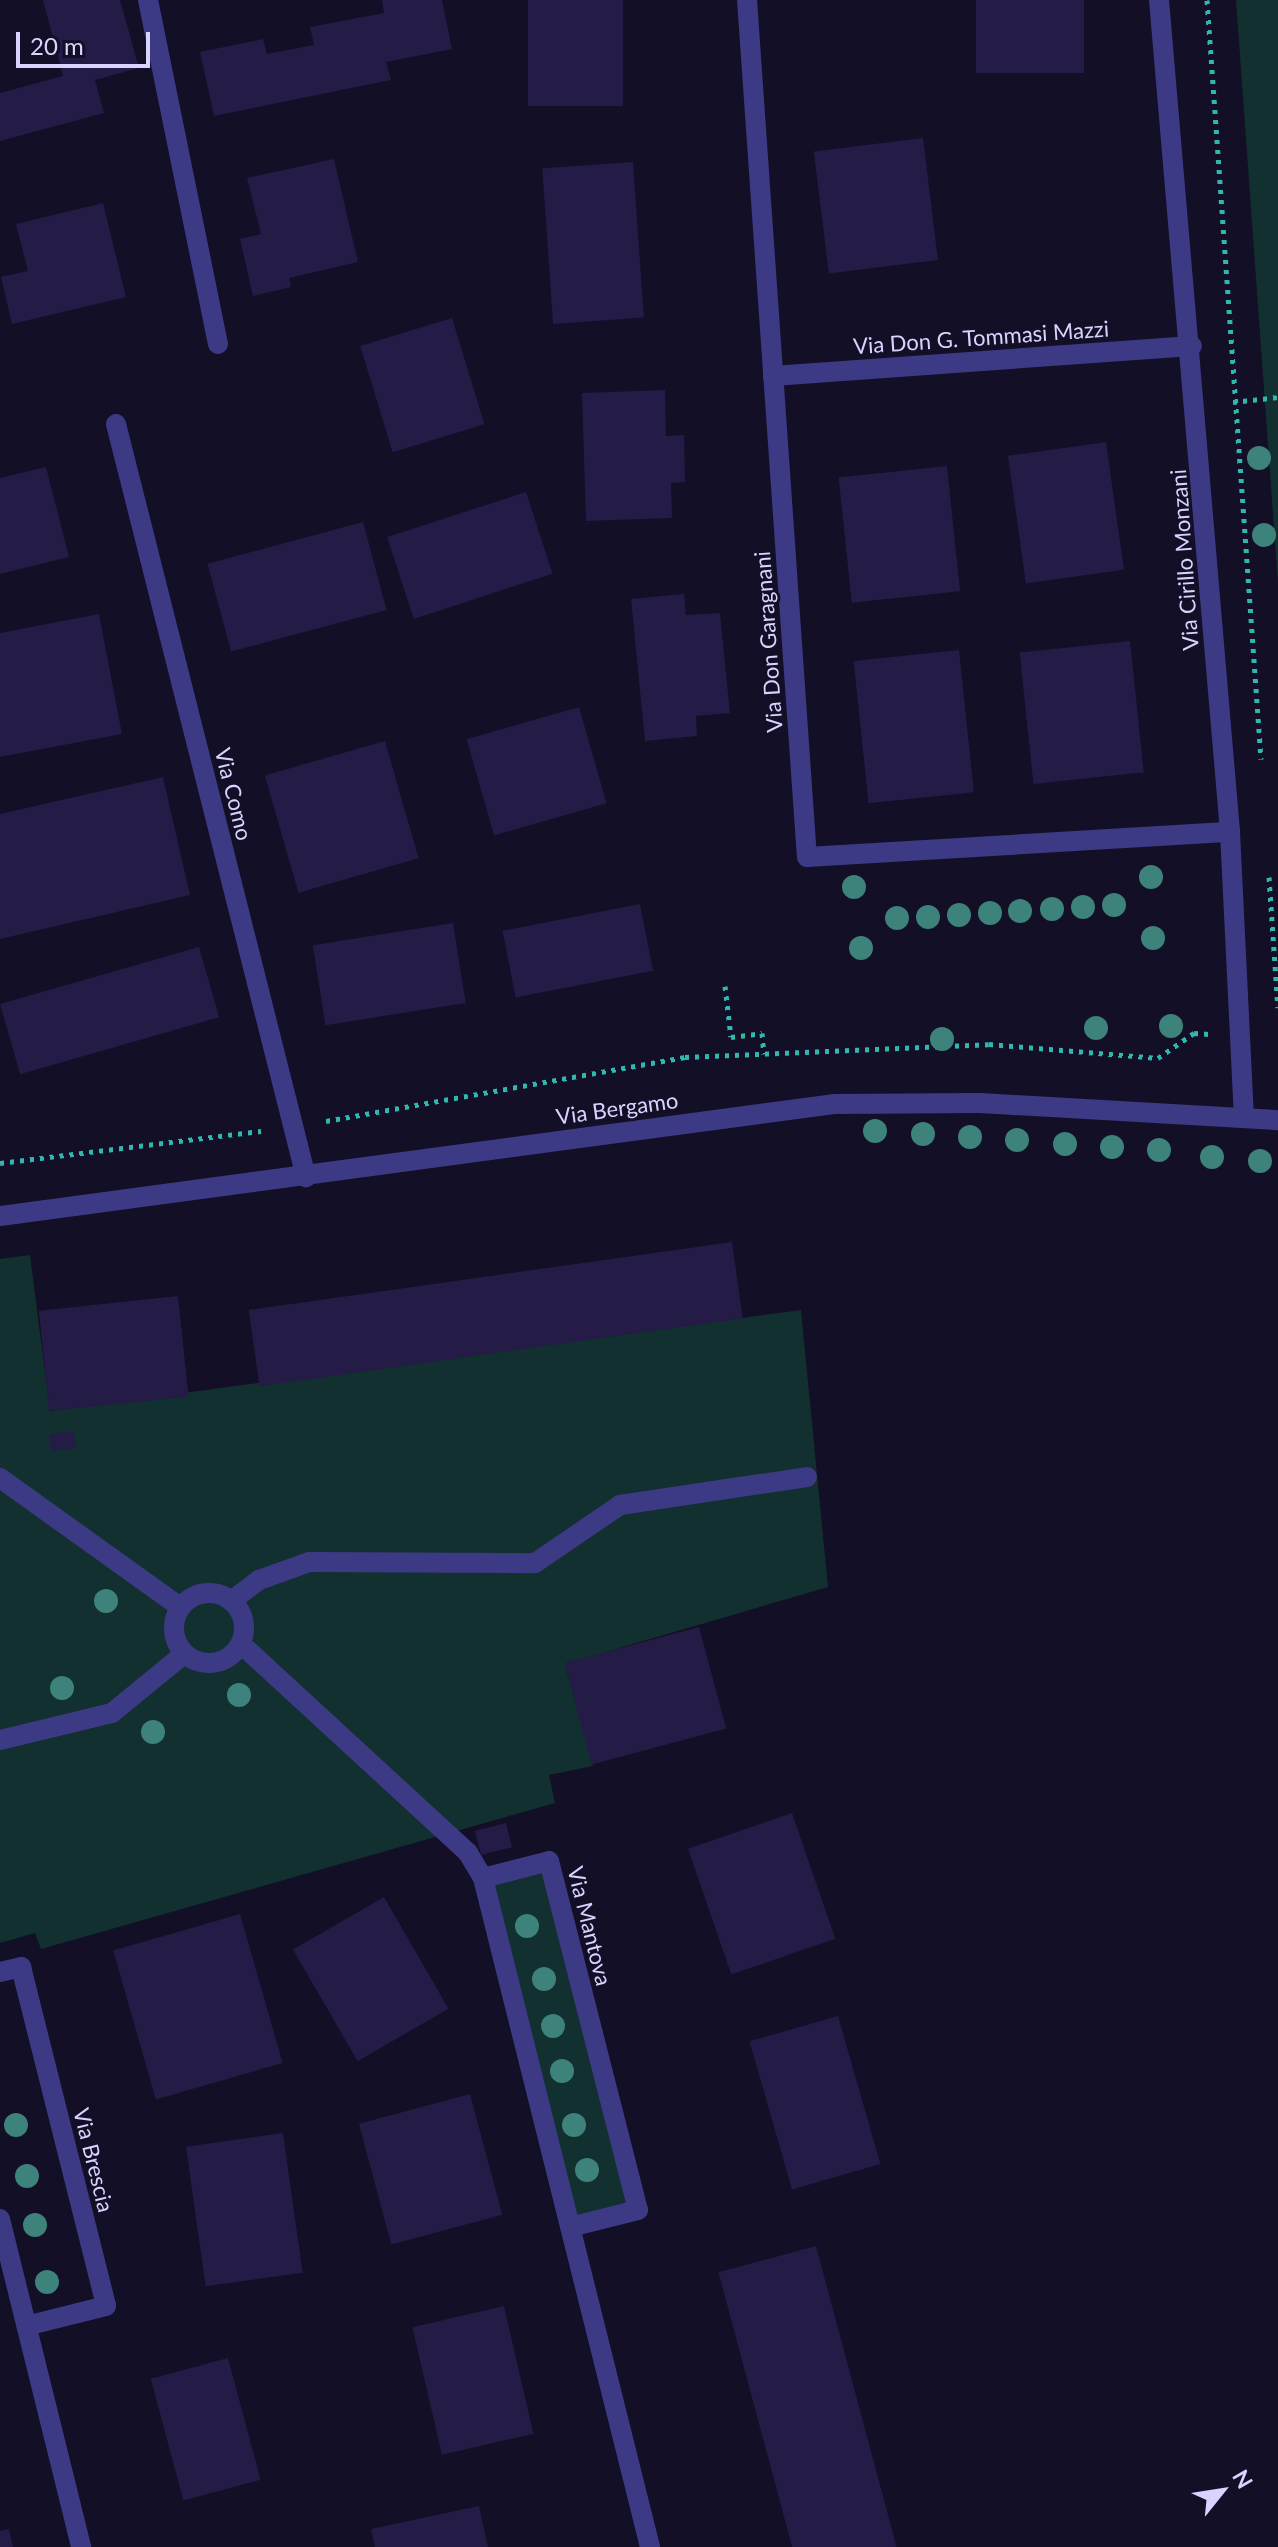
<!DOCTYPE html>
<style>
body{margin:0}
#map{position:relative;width:1278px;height:2547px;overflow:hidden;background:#130f26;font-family:Lato,sans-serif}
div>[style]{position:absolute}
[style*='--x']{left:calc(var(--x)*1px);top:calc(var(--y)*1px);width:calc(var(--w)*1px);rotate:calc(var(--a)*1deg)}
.green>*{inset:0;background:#12302f;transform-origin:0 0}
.building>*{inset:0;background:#241b47;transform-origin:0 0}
.path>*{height:5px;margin-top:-2.5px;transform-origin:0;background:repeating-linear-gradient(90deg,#2fb8b0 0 4px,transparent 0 10px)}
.minor>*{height:20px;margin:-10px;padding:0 10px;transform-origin:10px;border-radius:10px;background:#3d3a85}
.minor>.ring{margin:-10px;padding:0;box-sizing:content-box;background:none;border:20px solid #3d3a85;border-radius:50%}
.trees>*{width:24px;height:24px;margin:-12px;border-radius:50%;background:#3d827b}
span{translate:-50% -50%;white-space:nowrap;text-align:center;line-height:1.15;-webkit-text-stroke:6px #130f26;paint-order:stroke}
.street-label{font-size:22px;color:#d9d4ff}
.north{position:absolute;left:1182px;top:2451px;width:80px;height:80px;-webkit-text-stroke:6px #130f26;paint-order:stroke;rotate:60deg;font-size:22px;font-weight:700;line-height:32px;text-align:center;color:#d9d4ff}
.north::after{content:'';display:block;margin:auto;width:28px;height:36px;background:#d9d4ff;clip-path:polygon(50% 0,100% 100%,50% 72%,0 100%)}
.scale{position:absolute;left:16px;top:32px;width:134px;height:36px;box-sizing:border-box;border:4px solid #d9d4ff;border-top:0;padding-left:10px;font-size:24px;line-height:28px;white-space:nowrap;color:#d9d4ff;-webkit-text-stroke:6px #130f26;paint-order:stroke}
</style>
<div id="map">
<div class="green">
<i style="clip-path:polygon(1236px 0,1278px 0,1278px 584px)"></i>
<i style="clip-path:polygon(30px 1255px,50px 1411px,801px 1310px,828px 1587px,565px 1664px,593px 1766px,549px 1775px,555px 1803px,41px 1949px,35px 1933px,0 1943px,0 1259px)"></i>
<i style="left:549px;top:1861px;width:360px;height:68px;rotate:76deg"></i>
</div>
<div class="building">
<i style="clip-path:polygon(43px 0,120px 0,139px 68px,95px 80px,104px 113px,0 141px,0 93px,63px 76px)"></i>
<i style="clip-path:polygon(382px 0,442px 0,452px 49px,386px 62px,391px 80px,214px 116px,200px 52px,263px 39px,267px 54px,314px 45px,310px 27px,384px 13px)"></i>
<i style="left:528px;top:0;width:95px;height:106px"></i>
<i style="left:976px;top:0;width:108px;height:73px"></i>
<i style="left:923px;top:138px;width:123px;height:110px;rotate:83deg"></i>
<i style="clip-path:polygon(334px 159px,358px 262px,289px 278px,291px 287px,253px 296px,240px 239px,261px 234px,247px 178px)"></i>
<i style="left:633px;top:162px;width:156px;height:91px;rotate:86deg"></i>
<i style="clip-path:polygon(103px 203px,126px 297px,12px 324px,1px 277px,28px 271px,16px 224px)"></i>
<i style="left:452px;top:318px;width:111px;height:96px;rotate:73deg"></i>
<i style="clip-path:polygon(665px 390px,666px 436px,684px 435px,685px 482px,671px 483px,672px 518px,586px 521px,582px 393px)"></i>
<i style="left:1106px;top:442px;width:129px;height:99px;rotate:82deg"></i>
<i style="left:947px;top:466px;width:126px;height:109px;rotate:84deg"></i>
<i style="clip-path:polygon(46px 467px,69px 557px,0 574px,0 478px)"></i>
<i style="left:526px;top:492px;width:86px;height:146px;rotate:72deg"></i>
<i style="left:363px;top:522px;width:91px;height:161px;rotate:75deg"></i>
<i style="clip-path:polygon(684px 594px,686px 615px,720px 613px,730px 713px,696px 716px,697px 736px,645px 741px,631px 599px)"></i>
<i style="clip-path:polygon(99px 614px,122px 734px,0 757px,0 633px)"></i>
<i style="left:1130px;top:641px;width:132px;height:111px;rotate:84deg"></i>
<i style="left:959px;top:650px;width:143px;height:106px;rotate:84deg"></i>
<i style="left:579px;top:707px;width:100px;height:117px;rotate:74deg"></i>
<i style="left:385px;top:741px;width:122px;height:125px;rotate:74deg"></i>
<i style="clip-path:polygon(163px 777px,190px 895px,0 939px,0 814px)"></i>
<i style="left:640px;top:904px;width:68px;height:140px;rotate:79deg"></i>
<i style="left:453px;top:923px;width:81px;height:142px;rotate:81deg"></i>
<i style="left:199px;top:947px;width:73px;height:207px;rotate:74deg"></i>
<i style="left:732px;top:1242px;width:77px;height:488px;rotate:82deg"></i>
<i style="left:178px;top:1296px;width:101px;height:140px;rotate:84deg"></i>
<i style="left:74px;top:1431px;width:17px;height:25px;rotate:83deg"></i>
<i style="left:699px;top:1627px;width:105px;height:139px;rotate:75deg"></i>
<i style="left:792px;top:1813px;width:133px;height:110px;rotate:71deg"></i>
<i style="left:506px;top:1823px;width:25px;height:32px;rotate:76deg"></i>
<i style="left:384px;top:1897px;width:129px;height:105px;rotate:60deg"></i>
<i style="left:240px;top:1914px;width:155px;height:132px;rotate:74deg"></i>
<i style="left:838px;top:2016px;width:154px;height:92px;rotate:74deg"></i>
<i style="left:470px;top:2094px;width:125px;height:115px;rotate:75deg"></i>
<i style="left:283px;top:2133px;width:141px;height:98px;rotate:82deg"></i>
<i style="left:816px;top:2246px;width:311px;height:101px;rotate:75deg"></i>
<i style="left:504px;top:2306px;width:131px;height:94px;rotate:77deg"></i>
<i style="left:228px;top:2358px;width:126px;height:80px;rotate:75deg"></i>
<i style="clip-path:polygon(479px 2506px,488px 2547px,375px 2547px,371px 2529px)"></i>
<i style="clip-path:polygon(9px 2529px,13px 2547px,0 2547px,0 2531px)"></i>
</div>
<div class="path">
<i style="--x:1207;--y:0;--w:761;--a:85.93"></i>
<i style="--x:1233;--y:402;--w:45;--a:-6.3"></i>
<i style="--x:1269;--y:877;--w:131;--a:86.1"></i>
<i style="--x:725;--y:986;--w:51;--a:83.3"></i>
<i style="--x:731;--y:1037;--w:31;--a:-7"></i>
<i style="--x:762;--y:1033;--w:21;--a:85"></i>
<i style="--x:326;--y:1121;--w:365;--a:-10.1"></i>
<i style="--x:685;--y:1057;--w:304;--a:-2.4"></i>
<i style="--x:989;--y:1044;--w:170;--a:4.7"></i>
<i style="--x:1158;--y:1058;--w:44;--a:-34.8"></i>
<i style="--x:1194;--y:1033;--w:15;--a:4"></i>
<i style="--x:0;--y:1163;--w:263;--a:-7"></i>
</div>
<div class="minor">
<i style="--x:148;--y:0;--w:351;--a:78.5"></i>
<i style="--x:747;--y:0;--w:859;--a:86"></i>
<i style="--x:807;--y:857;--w:424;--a:-3.4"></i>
<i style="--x:1159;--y:0;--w:835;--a:85.12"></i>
<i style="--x:1230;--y:832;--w:285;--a:87.2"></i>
<i style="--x:773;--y:376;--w:420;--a:-4.1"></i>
<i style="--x:116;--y:424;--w:777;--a:75.84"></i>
<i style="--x:0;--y:1216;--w:841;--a:-7.65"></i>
<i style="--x:834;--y:1104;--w:146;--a:-0.4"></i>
<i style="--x:980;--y:1103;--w:298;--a:3.3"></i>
<i style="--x:0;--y:1478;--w:220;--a:35.6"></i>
<i class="ring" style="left:174px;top:1593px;width:50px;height:50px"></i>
<i style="--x:231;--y:1601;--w:35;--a:-37"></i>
<i style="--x:259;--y:1580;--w:53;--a:-19.8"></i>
<i style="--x:309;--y:1562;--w:226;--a:0.3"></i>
<i style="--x:535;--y:1563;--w:103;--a:-34.3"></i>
<i style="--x:620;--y:1505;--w:189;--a:-8.5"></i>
<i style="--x:241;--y:1644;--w:309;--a:42.6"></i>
<i style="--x:468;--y:1853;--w:29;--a:59"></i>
<i style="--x:483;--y:1878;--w:690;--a:75.98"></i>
<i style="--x:0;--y:1740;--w:115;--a:-13.6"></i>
<i style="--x:112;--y:1713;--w:93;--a:-39.3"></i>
<i style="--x:483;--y:1878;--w:68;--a:-14.4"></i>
<i style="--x:549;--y:1861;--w:360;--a:75.7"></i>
<i style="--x:638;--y:2210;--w:70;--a:166"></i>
<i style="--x:0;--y:1972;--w:22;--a:-13"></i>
<i style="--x:21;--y:1967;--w:349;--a:75.9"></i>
<i style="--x:106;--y:2306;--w:82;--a:166"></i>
<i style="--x:0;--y:2219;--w:338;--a:76.1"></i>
</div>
<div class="trees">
<i style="left:1259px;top:458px"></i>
<i style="left:1264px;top:535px"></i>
<i style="left:1151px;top:877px"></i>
<i style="left:854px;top:887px"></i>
<i style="left:1114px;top:905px"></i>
<i style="left:1083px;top:907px"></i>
<i style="left:1052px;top:909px"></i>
<i style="left:1020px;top:911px"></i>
<i style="left:990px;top:913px"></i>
<i style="left:959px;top:915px"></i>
<i style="left:928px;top:917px"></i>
<i style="left:897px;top:918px"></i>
<i style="left:1153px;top:938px"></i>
<i style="left:861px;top:948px"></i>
<i style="left:1171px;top:1026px"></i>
<i style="left:1096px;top:1028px"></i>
<i style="left:942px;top:1039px"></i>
<i style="left:875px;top:1131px"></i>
<i style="left:923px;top:1134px"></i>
<i style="left:970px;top:1137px"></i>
<i style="left:1017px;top:1140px"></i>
<i style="left:1065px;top:1144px"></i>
<i style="left:1112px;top:1147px"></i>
<i style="left:1159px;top:1150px"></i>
<i style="left:1212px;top:1157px"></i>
<i style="left:1260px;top:1161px"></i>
<i style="left:106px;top:1601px"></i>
<i style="left:62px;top:1688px"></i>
<i style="left:239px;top:1695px"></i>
<i style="left:153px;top:1732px"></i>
<i style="left:527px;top:1926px"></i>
<i style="left:544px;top:1979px"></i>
<i style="left:553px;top:2026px"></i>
<i style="left:562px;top:2071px"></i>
<i style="left:16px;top:2125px"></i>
<i style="left:574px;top:2125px"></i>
<i style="left:587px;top:2170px"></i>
<i style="left:27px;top:2176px"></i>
<i style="left:35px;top:2225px"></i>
<i style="left:47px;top:2282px"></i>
</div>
<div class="street-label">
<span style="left:981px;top:337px;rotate:-4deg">Via Don G. Tommasi Mazzi</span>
<span style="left:1184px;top:560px;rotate:-94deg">Via Cirillo Monzani</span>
<span style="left:768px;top:642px;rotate:-94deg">Via Don Garagnani</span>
<span style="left:234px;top:794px;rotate:76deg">Via Como</span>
<span style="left:617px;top:1108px;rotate:-8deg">Via Bergamo</span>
<span style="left:590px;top:1926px;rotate:76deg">Via Mantova</span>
<span style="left:94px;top:2160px;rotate:76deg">Via Brescia</span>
</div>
<div class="north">N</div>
<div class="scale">20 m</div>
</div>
